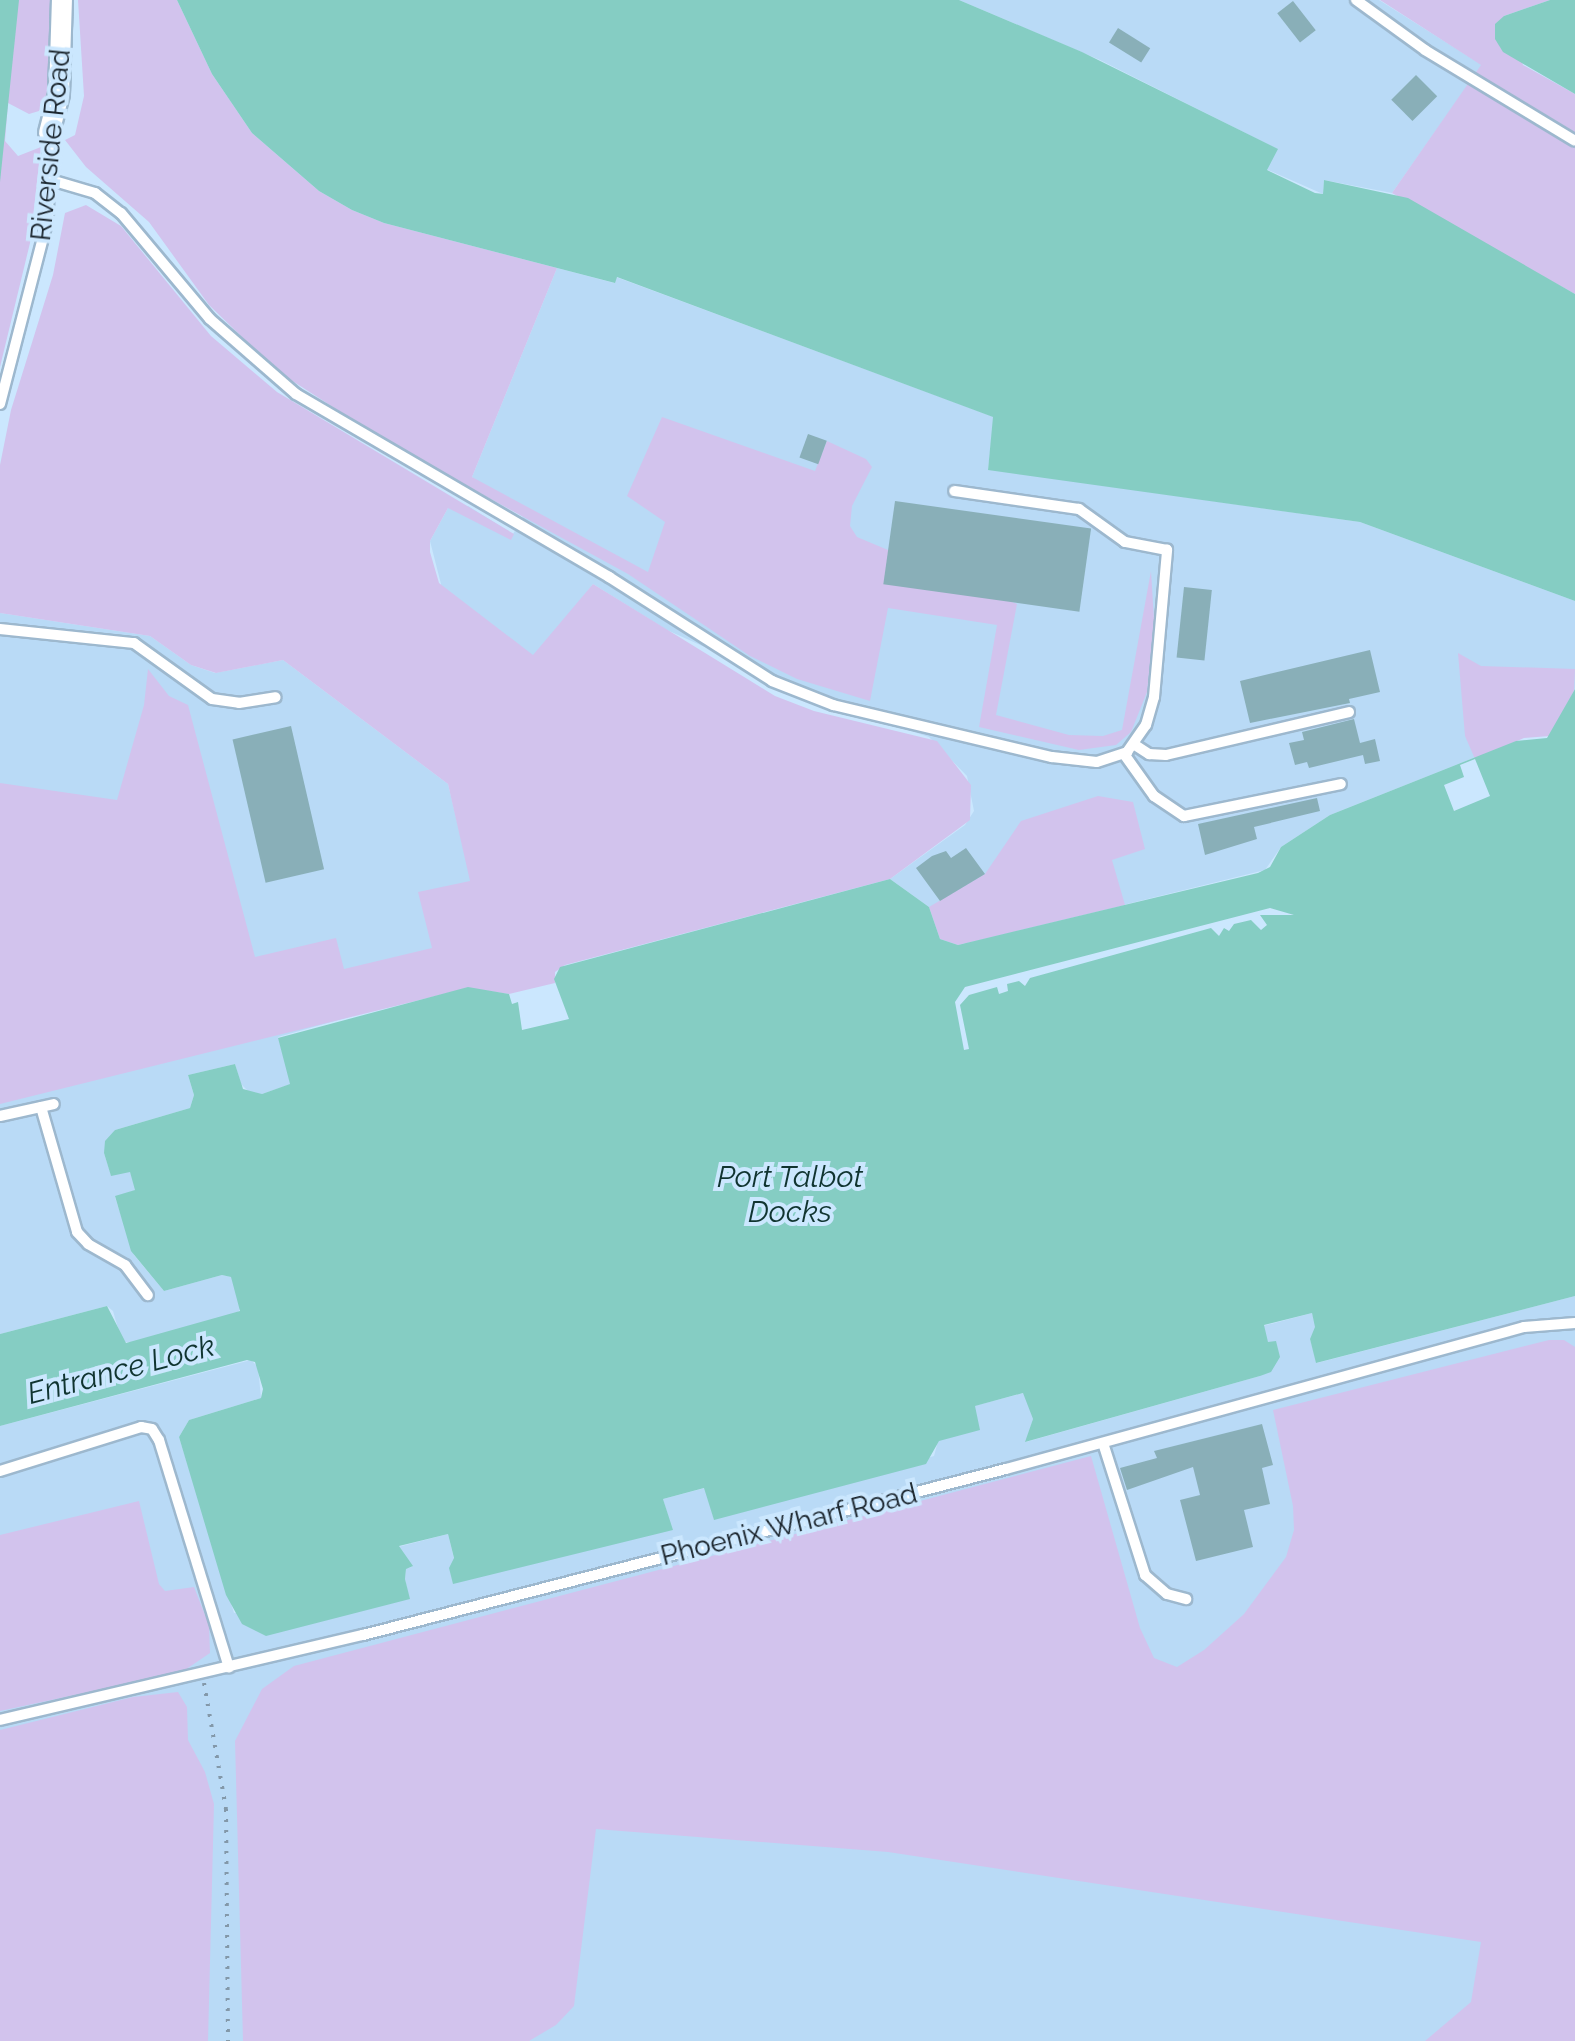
<!DOCTYPE html>
<style>
body{margin:0}
#map{position:relative;width:1575px;height:2041px;overflow:hidden;background:#cbe7fe;font-family:Raleway,sans-serif}
div>[style]{position:absolute}
[style*='--x']{left:calc(var(--x)*1px);top:calc(var(--y)*1px);width:calc(var(--w)*1px);rotate:calc(var(--a)*1deg)}
.built>*{inset:0;background:#b9daf6}
.green>*{inset:0;background:#d2c3ed}
.water>*{inset:0;background:#85cdc3}
.pier>*{inset:0;background:#cbe7fe}
.building>*{inset:0;background:#89afb8;transform-origin:0 0}
.path>*{height:4px;margin-top:-2px;transform-origin:0;background:repeating-linear-gradient(90deg,#8398a9 0 2.5px,transparent 0 10.5px)}
.roads{filter:drop-shadow(2px 0 #9db8ce) drop-shadow(-2px 0 #9db8ce) drop-shadow(0 2px #9db8ce) drop-shadow(0 -2px #9db8ce)}
.service>*{height:10px;margin:-5px;padding:0 5px;transform-origin:5px;border-radius:5px;background:#fff}
.minor>*{height:20px;margin:-10px;padding:0 10px;transform-origin:10px;border-radius:10px;background:#fff}
span{translate:-50% -50%;white-space:nowrap;text-align:center;line-height:1.15;-webkit-text-stroke:8px #cbe7fe;paint-order:stroke}
.street-label{font-size:28px;color:#18222a}
.water-label{font-size:30px;color:#103430;font-style:italic}
</style>
<div id="map">
<div class="built">
<i style="clip-path:polygon(959px 0,1379px 0,1482px 65px,1392px 193px,1324px 180px,1323px 194px,1266px 169px,1277px 149px,1100px 60px)"></i>
<i style="clip-path:polygon(557px 268px,614px 283px,616px 277px,994px 417px,988px 469px,1360px 522px,1575px 601px,1575px 689px,1516px 741px,1330px 815px,1281px 847px,1265px 870px,965px 944px,929px 907px,890px 879px,965px 825px,974px 811px,967px 776px,929px 737px,833px 705px,667px 630px,593px 584px,478px 729px,430px 541px,448px 508px,468px 506px,513px 534px,523px 517px,472px 477px)"></i>
<i style="clip-path:polygon(0 613px,150px 636px,191px 665px,215px 673px,283px 660px,448px 784px,494px 976px,278px 1037px,291px 1084px,262px 1094px,250px 1093px,241px 1084px,235px 1064px,188px 1075px,194px 1095px,190px 1108px,115px 1130px,104px 1153px,111px 1175px,130px 1171px,136px 1190px,115px 1197px,134px 1255px,164px 1291px,222px 1275px,232px 1277px,241px 1307px,237px 1314px,132px 1342px,122px 1342px,113px 1311px,107px 1306px,0 1334px)"></i>
<i style="clip-path:polygon(1575px 1296px,1575px 2041px,0 2041px,0 1426px,251px 1360px,258px 1367px,261px 1398px,189px 1420px,179px 1437px,234px 1613px,409px 1599px,405px 1579px,406px 1568px,412px 1567px,398px 1547px,448px 1534px,454px 1559px,672px 1530px,663px 1499px,705px 1488px,714px 1519px,934px 1456px,938px 1441px,974px 1406px,1024px 1393px,1033px 1419px,1026px 1442px,1260px 1376px,1268px 1343px,1263px 1326px,1312px 1313px,1316px 1327px,1310px 1339px,1317px 1363px)"></i>
</div>
<div class="green">
<i style="clip-path:polygon(0 0,62px 0,49px 97px,39px 111px,29px 114px,8px 103px,5px 141px,18px 156px,41px 147px,30px 243px,0 367px)"></i>
<i style="clip-path:polygon(78px 0,177px 0,212px 74px,252px 133px,319px 191px,352px 210px,384px 223px,557px 268px,472px 477px,648px 572px,665px 522px,627px 496px,662px 417px,815px 471px,827px 441px,866px 459px,872px 467px,852px 506px,850px 526px,857px 537px,1017px 604px,996px 715px,1069px 735px,1103px 736px,1122px 730px,1151px 571px,1154px 620px,1150px 663px,1147px 692px,1131px 732px,1116px 745px,1079px 750px,979px 727px,997px 625px,888px 608px,870px 701px,797px 679px,750px 656px,628px 574px,392px 445px,277px 371px,209px 305px,149px 222px,86px 167px,65px 140px,75px 135px,84px 96px)"></i>
<i style="clip-path:polygon(1380px 0,1550px 0,1504px 16px,1523px 65px,1575px 94px,1575px 294px,1392px 193px,1481px 65px)"></i>
<i style="clip-path:polygon(86px 205px,121px 226px,211px 336px,277px 392px,514px 534px,511px 540px,448px 508px,430px 541px,430px 552px,439px 583px,533px 655px,593px 584px,775px 696px,814px 711px,937px 741px,971px 785px,970px 820px,890px 879px,565px 965px,555px 972px,555px 983px,509px 994px,468px 988px,0 1104px,0 783px,117px 800px,144px 705px,148px 669px,169px 696px,188px 705px,255px 957px,336px 938px,344px 969px,432px 948px,418px 892px,470px 881px,448px 784px,283px 660px,216px 673px,191px 665px,150px 636px,0 613px,0 465px,11px 410px,53px 275px,65px 213px)"></i>
<i style="clip-path:polygon(1458px 653px,1481px 666px,1575px 669px,1574px 691px,1550px 736px,1524px 738px,1475px 759px,1465px 736px)"></i>
<i style="clip-path:polygon(1098px 796px,1133px 802px,1145px 849px,1112px 860px,1125px 905px,958px 945px,940px 939px,929px 907px,985px 874px,1021px 821px)"></i>
<i style="clip-path:polygon(1549px 1340px,1564px 1340px,1575px 1347px,1575px 2041px,1425px 2041px,1471px 2002px,1481px 1942px,888px 1852px,596px 1829px,574px 2006px,556px 2025px,529px 2041px,243px 2041px,235px 1741px,262px 1689px,294px 1666px,1091px 1456px,1140px 1628px,1154px 1658px,1177px 1667px,1204px 1650px,1244px 1614px,1286px 1557px,1294px 1530px,1293px 1506px,1273px 1410px)"></i>
<i style="clip-path:polygon(139px 1501px,159px 1584px,165px 1591px,194px 1587px,209px 1625px,210px 1653px,182px 1672px,0 1711px,0 1535px)"></i>
<i style="clip-path:polygon(178px 1692px,187px 1707px,188px 1740px,205px 1772px,214px 1804px,208px 2041px,0 2041px,0 1730px,133px 1697px)"></i>
</div>
<div class="water">
<i style="clip-path:polygon(0 0,19px 0,0 182px)"></i>
<i style="clip-path:polygon(177px 0,959px 0,1082px 52px,1278px 149px,1267px 170px,1315px 193px,1323px 194px,1324px 180px,1408px 198px,1575px 294px,1575px 601px,1360px 522px,988px 470px,993px 417px,617px 277px,615px 283px,384px 223px,352px 210px,319px 191px,252px 133px,212px 74px)"></i>
<i style="clip-path:polygon(1550px 0,1575px 0,1575px 94px,1503px 52px,1495px 39px,1495px 24px,1504px 16px)"></i>
<i style="clip-path:polygon(1575px 689px,1575px 1296px,1316px 1363px,1310px 1339px,1315px 1327px,1312px 1313px,1264px 1325px,1268px 1342px,1276px 1341px,1280px 1357px,1271px 1372px,1260px 1376px,1025px 1442px,1033px 1419px,1023px 1393px,975px 1406px,980px 1430px,939px 1441px,926px 1464px,714px 1520px,704px 1488px,663px 1499px,673px 1530px,453px 1584px,449px 1568px,454px 1558px,448px 1534px,399px 1546px,413px 1566px,406px 1569px,405px 1579px,410px 1599px,266px 1636px,242px 1624px,226px 1595px,179px 1437px,189px 1420px,261px 1398px,263px 1389px,255px 1362px,247px 1360px,0 1426px,0 1334px,107px 1306px,126px 1343px,240px 1311px,231px 1277px,222px 1275px,164px 1291px,131px 1251px,115px 1196px,135px 1190px,130px 1172px,111px 1176px,104px 1153px,105px 1141px,115px 1130px,190px 1108px,194px 1095px,188px 1075px,235px 1064px,243px 1089px,262px 1094px,290px 1084px,278px 1038px,468px 987px,509px 994px,512px 1004px,518px 1002px,522px 1030px,569px 1019px,554px 979px,560px 967px,890px 879px,929px 907px,940px 939px,958px 945px,1258px 873px,1270px 867px,1281px 847px,1330px 815px,1516px 741px,1547px 738px)"></i>
</div>
<div class="pier">
<i style="clip-path:polygon(1475px 759px,1490px 796px,1454px 811px,1444px 785px,1464px 777px,1460px 765px)"></i>
<i style="clip-path:polygon(1270px 908px,1294px 915px,1260px 915px,1267px 925px,1261px 930px,1251px 920px,1234px 924px,1229px 931px,1224px 928px,1219px 936px,1211px 928px,1030px 978px,1025px 986px,1019px 981px,1007px 984px,1008px 991px,999px 994px,997px 987px,969px 995px,960px 1005px,969px 1049px,964px 1050px,955px 1002px,965px 987px)"></i>
</div>
<div class="building">
<i style="left:1293px;top:1px;width:37px;height:20px;rotate:52deg"></i>
<i style="left:1118px;top:28px;width:38px;height:17px;rotate:32deg"></i>
<i style="left:1416px;top:75px;width:30px;height:35px;rotate:45deg"></i>
<i style="left:808px;top:434px;width:20px;height:25px;rotate:20deg"></i>
<i style="left:895px;top:501px;width:198px;height:84px;rotate:8deg"></i>
<i style="left:1184px;top:587px;width:28px;height:71px;rotate:6deg"></i>
<i style="clip-path:polygon(1370px 650px,1380px 692px,1349px 699px,1350px 703px,1250px 723px,1240px 681px)"></i>
<i style="clip-path:polygon(1354px 719px,1360px 743px,1375px 739px,1380px 761px,1365px 764px,1363px 755px,1309px 768px,1307px 762px,1295px 765px,1289px 743px,1304px 740px,1302px 732px)"></i>
<i style="left:291px;top:726px;width:147px;height:60px;rotate:77deg"></i>
<i style="clip-path:polygon(1317px 798px,1320px 811px,1254px 827px,1257px 839px,1205px 855px,1198px 824px)"></i>
<i style="clip-path:polygon(966px 848px,985px 874px,940px 901px,916px 868px,932px 856px,946px 851px,951px 858px)"></i>
<i style="clip-path:polygon(1262px 1424px,1273px 1465px,1262px 1468px,1270px 1504px,1244px 1510px,1253px 1547px,1196px 1561px,1180px 1500px,1200px 1495px,1193px 1467px,1127px 1490px,1120px 1468px,1157px 1458px,1154px 1451px)"></i>
</div>
<div class="path">
<i style="--x:204;--y:1683;--w:128;--a:80.1"></i>
<i style="--x:226;--y:1809;--w:232;--a:89.5"></i>
</div>
<div class="roads">
<div class="service">
<i style="--x:1356;--y:0;--w:85;--a:35.9"></i>
<i style="--x:1425;--y:50;--w:175;--a:31.2"></i>
<i style="--x:51;--y:180;--w:46;--a:16.5"></i>
<i style="--x:95;--y:193;--w:33;--a:38"></i>
<i style="--x:121;--y:213;--w:138;--a:50"></i>
<i style="--x:210;--y:319;--w:114;--a:41.1"></i>
<i style="--x:296;--y:394;--w:363;--a:30.3"></i>
<i style="--x:609;--y:577;--w:193;--a:32.5"></i>
<i style="--x:772;--y:681;--w:66;--a:21.5"></i>
<i style="--x:833;--y:705;--w:225;--a:13.4"></i>
<i style="--x:1052;--y:757;--w:45;--a:6.3"></i>
<i style="--x:1097;--y:762;--w:32;--a:-18"></i>
<i style="--x:1127;--y:752;--w:33;--a:-55"></i>
<i style="--x:1146;--y:725;--w:29;--a:-74"></i>
<i style="--x:1154;--y:697;--w:148;--a:-84.9"></i>
<i style="--x:1167;--y:550;--w:43;--a:-169.2"></i>
<i style="--x:1125;--y:542;--w:57;--a:-144.3"></i>
<i style="--x:1079;--y:509;--w:126;--a:-171.8"></i>
<i style="--x:0;--y:404;--w:192;--a:-75.5"></i>
<i style="--x:48;--y:218;--w:85;--a:-89.3"></i>
<i style="--x:0;--y:629;--w:135;--a:6"></i>
<i style="--x:134;--y:643;--w:96;--a:35.7"></i>
<i style="--x:212;--y:699;--w:27;--a:8"></i>
<i style="--x:239;--y:703;--w:37;--a:-9"></i>
<i style="--x:1135;--y:745;--w:17;--a:33"></i>
<i style="--x:1149;--y:754;--w:17;--a:3"></i>
<i style="--x:1166;--y:755;--w:188;--a:-13.2"></i>
<i style="--x:1124;--y:754;--w:52;--a:54.5"></i>
<i style="--x:1154;--y:796;--w:36;--a:34"></i>
<i style="--x:1184;--y:816;--w:160;--a:-11.5"></i>
<i style="--x:41;--y:1107;--w:130;--a:73.9"></i>
<i style="--x:77;--y:1232;--w:16;--a:47"></i>
<i style="--x:88;--y:1244;--w:43;--a:29.6"></i>
<i style="--x:125;--y:1265;--w:38;--a:53"></i>
<i style="--x:0;--y:1116;--w:55;--a:-12.5"></i>
<i style="--x:1103;--y:1443;--w:139;--a:72.3"></i>
<i style="--x:1145;--y:1575;--w:29;--a:41"></i>
<i style="--x:1167;--y:1594;--w:20;--a:15"></i>
<i style="--x:0;--y:1471;--w:148;--a:-17.3"></i>
<i style="--x:141;--y:1427;--w:11;--a:10"></i>
<i style="--x:152;--y:1429;--w:13;--a:58"></i>
<i style="--x:159;--y:1440;--w:238;--a:72.9"></i>
<i style="--x:0;--y:1720;--w:373;--a:-13.2"></i>
<i style="--x:363;--y:1635;--w:664;--a:-14.48"></i>
<i style="--x:1006;--y:1469;--w:537;--a:-15.33"></i>
<i style="--x:1524;--y:1327;--w:51;--a:-4.5"></i>
</div>
<div class="minor">
<i style="--x:49;--y:133;--w:40;--a:-75.6"></i>
<i style="--x:59;--y:94;--w:94;--a:-88.2"></i>
</div>
</div>
<div class="street-label">
<span style="left:51px;top:145px;rotate:-84deg">Riverside Road</span>
<span style="left:789px;top:1525px;rotate:-14deg">Phoenix Wharf Road</span>
</div>
<div class="water-label">
<span style="left:790px;top:1194px">Port Talbot<br>Docks</span>
<span style="left:121px;top:1370px;rotate:-15deg">Entrance Lock</span>
</div>
</div>
